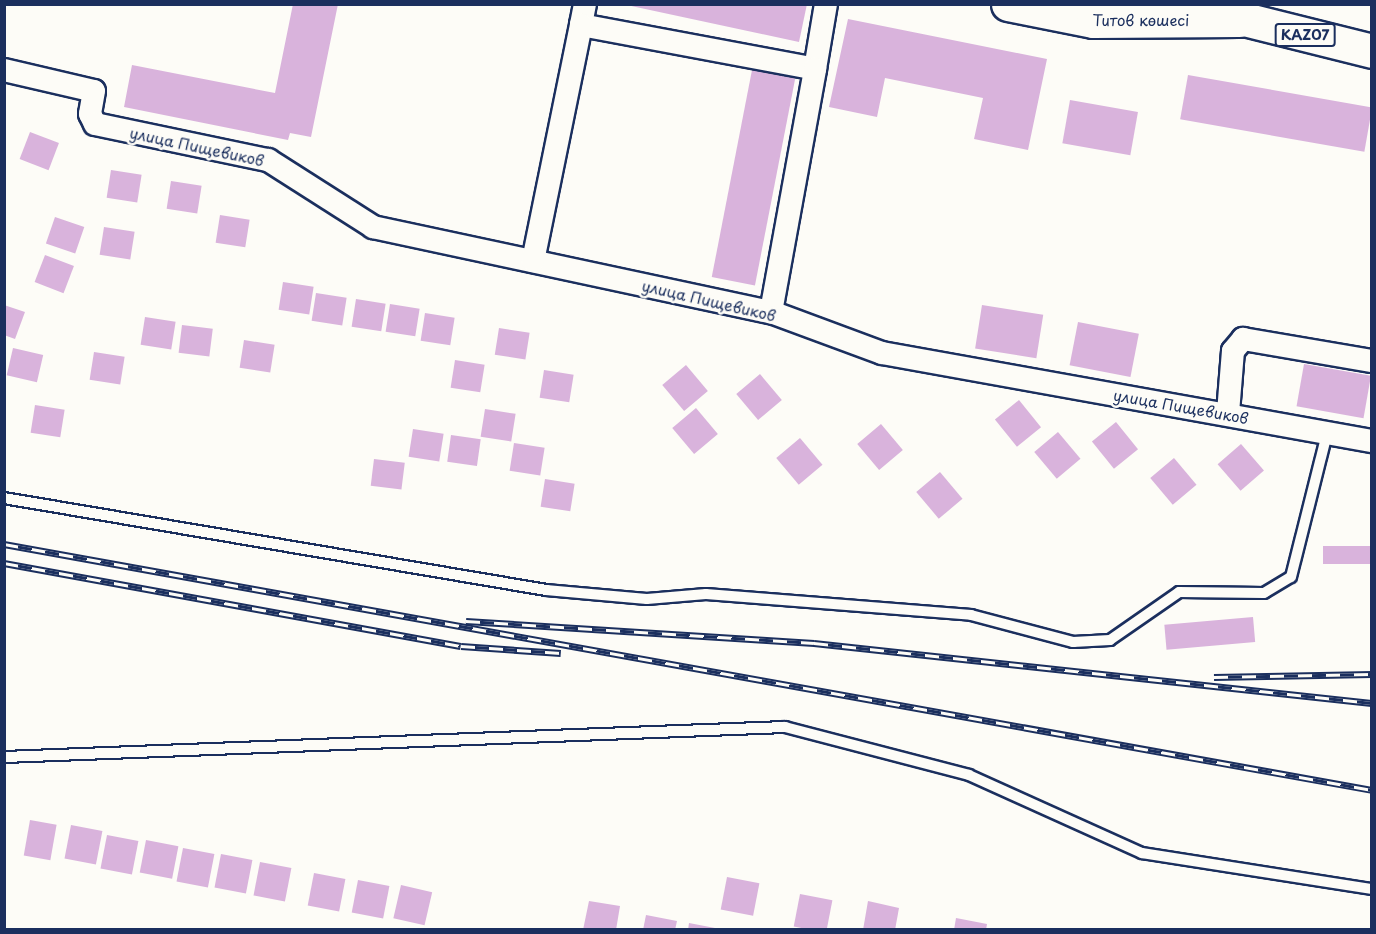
<!DOCTYPE html>
<meta charset="utf-8">
<style>
body{margin:0}
#map{position:relative;width:1376px;height:934px;overflow:hidden;background:#fdfcf7;font-family:"Playpen Sans",sans-serif}
div>[style]{position:absolute}
[style*='--x']{left:calc(var(--x)*1px);top:calc(var(--y)*1px);width:calc(var(--w)*1px);rotate:calc(var(--a)*1deg)}
.building>*{inset:0;background:#d9b3dc;transform-origin:0 0}
.roads{filter:drop-shadow(2px 0 #1b2f5e) drop-shadow(-2px 0 #1b2f5e) drop-shadow(0 2px #1b2f5e) drop-shadow(0 -2px #1b2f5e)}
.lane>*{height:10px;margin:-5px;padding:0 5px;transform-origin:5px;border-radius:5px;background:#fdfcf7}
.street>*{height:22px;margin:-11px;padding:0 11px;transform-origin:11px;border-radius:11px;background:#fdfcf7}
.highway>*{height:33px;margin:-16.5px;padding:0 16.5px;transform-origin:16.5px;border-radius:16.5px;background:#fdfcf7}
.rail>*{height:7px;margin-top:-3.5px;transform-origin:0;background:repeating-linear-gradient(90deg,#fdfcf7 0 14px,#1b2f5e 0 28px);box-sizing:border-box;border-block:2px solid #1b2f5e}
span{translate:-50% -50%;white-space:nowrap;text-align:center;line-height:1.15;-webkit-text-stroke:5px #fdfcf7;paint-order:stroke}
.shield-label span{padding:2px 4px;background:#fdfcf7;border:2px solid;border-radius:4px;-webkit-text-stroke-width:0}
.shield-label{font-size:14px;color:#1b2f5e;font-weight:700}
.street-label{font-size:15px;color:#1b2f5e}
.frame{position:absolute;inset:0;border:6px solid #1b2f5e;pointer-events:none}
</style>
<div id="map">
<div class="building">
<i style="clip-path:polygon(293px 4px,338px 4px,311px 137px,290px 133px,288px 140px,124px 107px,132px 65px,275px 93px)"></i>
<i style="clip-path:polygon(622px 4px,807px 4px,799px 42px)"></i>
<i style="clip-path:polygon(848px 19px,1047px 59px,1028px 150px,974px 139px,983px 98px,885px 78px,877px 117px,829px 107px)"></i>
<i style="left:752px;top:70px;width:44px;height:211px;rotate:11deg"></i>
<i style="left:1188px;top:75px;width:187px;height:45px;rotate:10deg"></i>
<i style="left:1070px;top:100px;width:69px;height:44px;rotate:10deg"></i>
<i style="left:30px;top:132px;width:31px;height:29px;rotate:21deg"></i>
<i style="left:111px;top:170px;width:31px;height:28px;rotate:9deg"></i>
<i style="left:171px;top:181px;width:31px;height:28px;rotate:9deg"></i>
<i style="left:220px;top:215px;width:30px;height:28px;rotate:9deg"></i>
<i style="left:55px;top:217px;width:31px;height:28px;rotate:19deg"></i>
<i style="left:104px;top:227px;width:31px;height:28px;rotate:9deg"></i>
<i style="left:45px;top:255px;width:31px;height:29px;rotate:21deg"></i>
<i style="left:283px;top:282px;width:31px;height:28px;rotate:9deg"></i>
<i style="left:316px;top:293px;width:31px;height:28px;rotate:9deg"></i>
<i style="left:356px;top:299px;width:30px;height:28px;rotate:9deg"></i>
<i style="left:390px;top:304px;width:30px;height:28px;rotate:9deg"></i>
<i style="clip-path:polygon(4px 305px,25px 312px,15px 339px,4px 335px)"></i>
<i style="left:982px;top:305px;width:62px;height:44px;rotate:9deg"></i>
<i style="left:425px;top:313px;width:30px;height:28px;rotate:9deg"></i>
<i style="left:145px;top:317px;width:31px;height:28px;rotate:9deg"></i>
<i style="left:1078px;top:322px;width:62px;height:44px;rotate:11deg"></i>
<i style="left:182px;top:325px;width:31px;height:28px;rotate:7deg"></i>
<i style="left:499px;top:328px;width:31px;height:27px;rotate:9deg"></i>
<i style="left:244px;top:340px;width:31px;height:28px;rotate:9deg"></i>
<i style="left:13px;top:348px;width:31px;height:28px;rotate:13deg"></i>
<i style="left:94px;top:352px;width:31px;height:28px;rotate:9deg"></i>
<i style="left:455px;top:360px;width:30px;height:28px;rotate:9deg"></i>
<i style="left:1304px;top:364px;width:68px;height:43px;rotate:10deg"></i>
<i style="left:686px;top:365px;width:34px;height:31px;rotate:50deg"></i>
<i style="left:544px;top:370px;width:30px;height:28px;rotate:9deg"></i>
<i style="left:760px;top:374px;width:34px;height:31px;rotate:50deg"></i>
<i style="left:1019px;top:400px;width:35px;height:31px;rotate:51deg"></i>
<i style="left:35px;top:405px;width:30px;height:28px;rotate:9deg"></i>
<i style="left:696px;top:408px;width:34px;height:31px;rotate:50deg"></i>
<i style="left:485px;top:409px;width:31px;height:28px;rotate:9deg"></i>
<i style="left:1116px;top:422px;width:35px;height:31px;rotate:51deg"></i>
<i style="left:881px;top:424px;width:34px;height:31px;rotate:50deg"></i>
<i style="left:413px;top:429px;width:31px;height:28px;rotate:9deg"></i>
<i style="left:1058px;top:432px;width:35px;height:31px;rotate:50deg"></i>
<i style="left:451px;top:435px;width:30px;height:27px;rotate:8deg"></i>
<i style="left:800px;top:438px;width:35px;height:31px;rotate:50deg"></i>
<i style="left:514px;top:443px;width:31px;height:28px;rotate:9deg"></i>
<i style="left:1241px;top:444px;width:35px;height:31px;rotate:49deg"></i>
<i style="left:1174px;top:458px;width:35px;height:31px;rotate:50deg"></i>
<i style="left:374px;top:459px;width:31px;height:27px;rotate:7deg"></i>
<i style="left:940px;top:472px;width:35px;height:31px;rotate:50deg"></i>
<i style="left:545px;top:479px;width:30px;height:28px;rotate:9deg"></i>
<i style="left:1372px;top:546px;width:18px;height:49px;rotate:90deg"></i>
<i style="left:1253px;top:617px;width:25px;height:89px;rotate:85deg"></i>
<i style="left:30px;top:820px;width:27px;height:36px;rotate:10deg"></i>
<i style="left:71px;top:825px;width:32px;height:34px;rotate:11deg"></i>
<i style="left:107px;top:835px;width:32px;height:34px;rotate:11deg"></i>
<i style="left:146px;top:840px;width:33px;height:33px;rotate:11deg"></i>
<i style="left:183px;top:848px;width:32px;height:34px;rotate:11deg"></i>
<i style="left:221px;top:854px;width:32px;height:34px;rotate:11deg"></i>
<i style="left:260px;top:862px;width:32px;height:34px;rotate:11deg"></i>
<i style="left:314px;top:873px;width:32px;height:33px;rotate:11deg"></i>
<i style="left:727px;top:877px;width:33px;height:33px;rotate:11deg"></i>
<i style="left:358px;top:880px;width:32px;height:33px;rotate:11deg"></i>
<i style="left:401px;top:885px;width:32px;height:34px;rotate:13deg"></i>
<i style="left:800px;top:894px;width:33px;height:33px;rotate:11deg"></i>
<i style="clip-path:polygon(589px 901px,620px 906px,616px 930px,583px 930px)"></i>
<i style="clip-path:polygon(868px 901px,899px 908px,895px 930px,863px 930px)"></i>
<i style="clip-path:polygon(646px 915px,677px 921px,675px 930px,643px 930px)"></i>
<i style="clip-path:polygon(956px 918px,987px 924px,986px 930px,954px 930px)"></i>
<i style="clip-path:polygon(689px 923px,715px 928px,715px 930px,688px 930px)"></i>
</div>
<div class="roads">
<div class="lane">
<i style="--x:4;--y:498;--w:550;--a:9.63"></i>
<i style="--x:546;--y:590;--w:101;--a:5.1"></i>
<i style="--x:647;--y:599;--w:59;--a:-4.8"></i>
<i style="--x:706;--y:594;--w:266;--a:4.5"></i>
<i style="--x:971;--y:615;--w:106;--a:14.8"></i>
<i style="--x:1073;--y:642;--w:37;--a:-3"></i>
<i style="--x:1110;--y:640;--w:84;--a:-34.8"></i>
<i style="--x:1179;--y:592;--w:85;--a:0.7"></i>
<i style="--x:1264;--y:593;--w:31;--a:-31"></i>
<i style="--x:1291;--y:577;--w:147;--a:-75.9"></i>
<i style="--x:4;--y:757;--w:782;--a:-2.2"></i>
<i style="--x:785;--y:727;--w:190;--a:14.6"></i>
<i style="--x:969;--y:775;--w:190;--a:24.3"></i>
<i style="--x:1142;--y:853;--w:233;--a:8.9"></i>
</div>
<div class="street">
<i style="--x:585;--y:4;--w:21;--a:101"></i>
<i style="--x:581;--y:25;--w:238;--a:10.6"></i>
<i style="--x:815;--y:69;--w:66;--a:-80.4"></i>
<i style="--x:4;--y:70;--w:92;--a:13.1"></i>
<i style="--x:94;--y:91;--w:23;--a:100"></i>
<i style="--x:90;--y:114;--w:11;--a:63"></i>
<i style="--x:95;--y:124;--w:177;--a:11.8"></i>
<i style="--x:268;--y:160;--w:125;--a:32.5"></i>
<i style="--x:373;--y:227;--w:407;--a:12.1"></i>
<i style="--x:771;--y:312;--w:118;--a:20.3"></i>
<i style="--x:882;--y:353;--w:498;--a:10.2"></i>
<i style="--x:533;--y:261;--w:241;--a:-78.5"></i>
<i style="--x:771;--y:312;--w:247;--a:-79.7"></i>
<i style="--x:1228;--y:413;--w:62;--a:-85.4"></i>
<i style="--x:1233;--y:351;--w:16;--a:-50"></i>
<i style="--x:1243;--y:339;--w:131;--a:9.7"></i>
</div>
<div class="highway">
<i style="--x:1008;--y:4;--w:87;--a:11.3"></i>
<i style="--x:1093;--y:21;--w:146;--a:-0.4"></i>
<i style="--x:1220;--y:13;--w:157;--a:14"></i>
</div>
</div>
<div class="rail">
<i style="--x:4;--y:544;--w:1390;--a:10.19"></i>
<i style="--x:4;--y:563;--w:464;--a:10.3"></i>
<i style="--x:461;--y:646;--w:100;--a:4"></i>
<i style="--x:466;--y:621;--w:349;--a:3.6"></i>
<i style="--x:814;--y:643;--w:561;--a:6.14"></i>
<i style="--x:1214;--y:677;--w:158;--a:-1.1"></i>
</div>
<div class="shield-label">
<span style="left:1305px;top:35px">KAZ07</span>
</div>
<div class="street-label">
<span style="left:1141px;top:20px">Титов көшесі</span>
<span style="left:197px;top:146px;rotate:12deg">улица Пищевиков</span>
<span style="left:709px;top:300px;rotate:13deg">улица Пищевиков</span>
<span style="left:1181px;top:406px;rotate:10deg">улица Пищевиков</span>
</div>
<div class="frame"></div>
</div>
